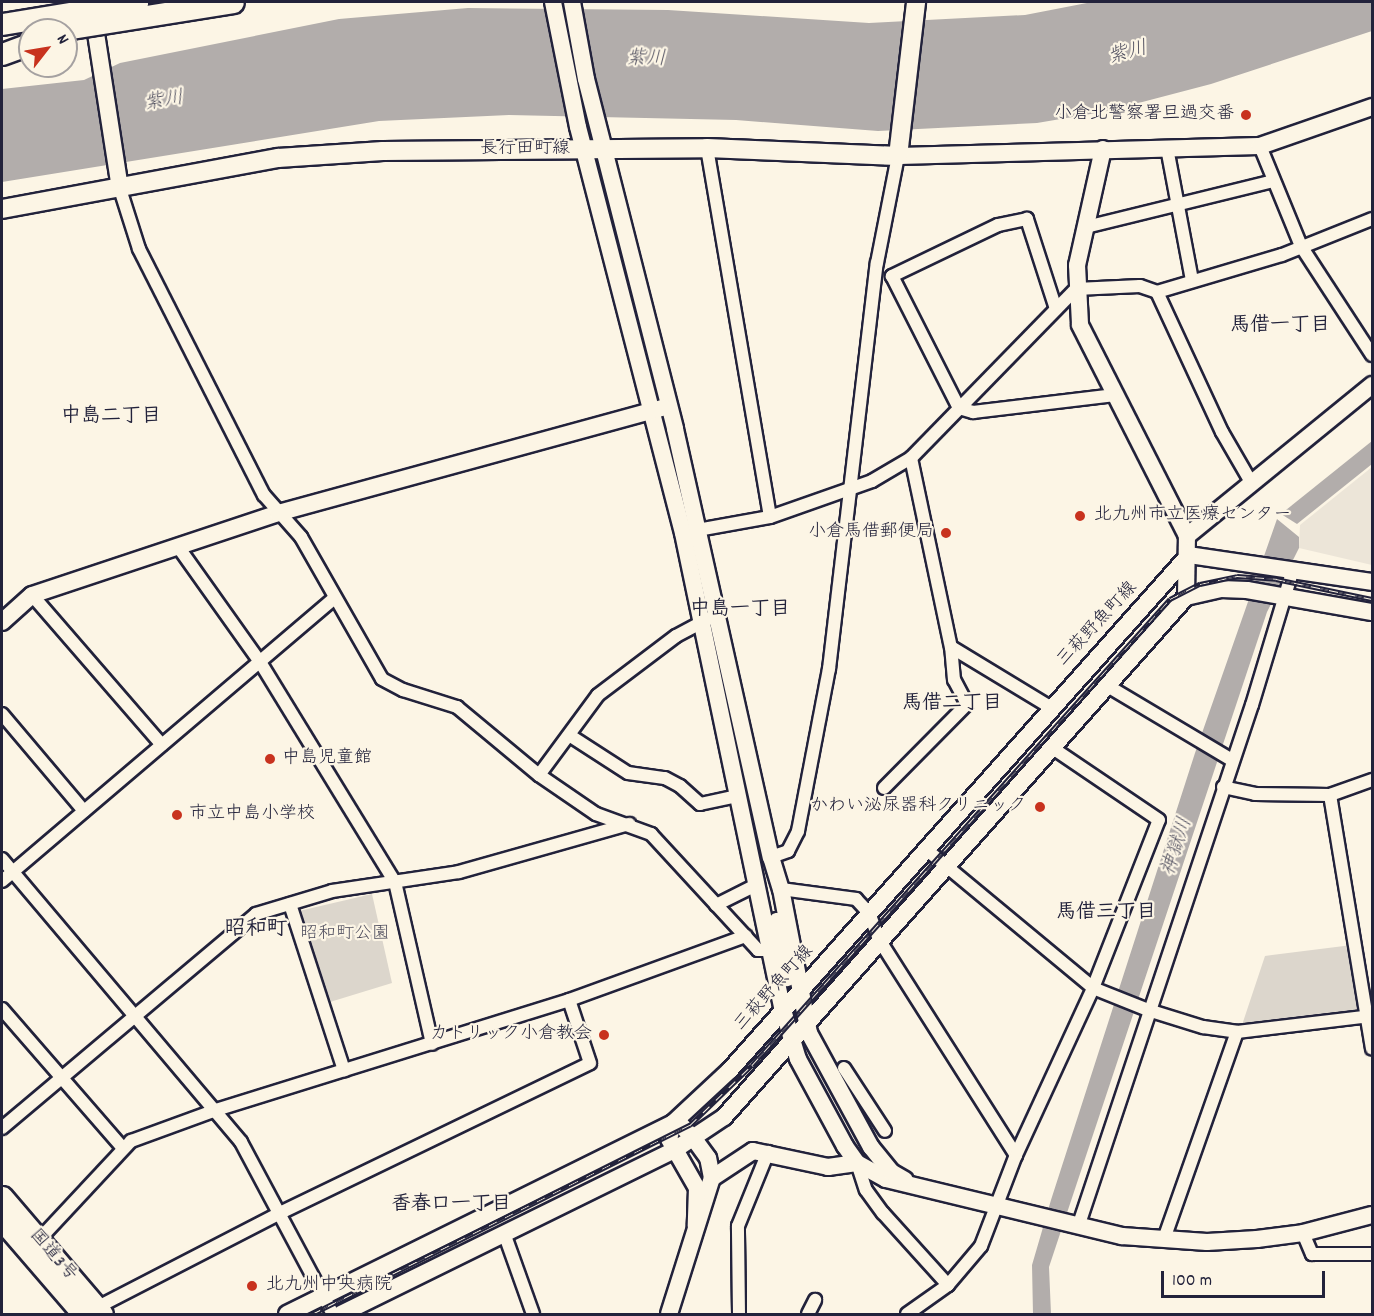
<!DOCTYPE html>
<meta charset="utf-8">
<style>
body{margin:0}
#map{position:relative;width:1374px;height:1316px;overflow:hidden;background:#fcf5e5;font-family:Dekko,"Klee One",sans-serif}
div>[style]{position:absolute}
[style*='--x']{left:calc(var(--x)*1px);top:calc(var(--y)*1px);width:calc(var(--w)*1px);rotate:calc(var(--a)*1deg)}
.built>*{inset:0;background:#ece5d8}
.green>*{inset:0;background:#dcd6cc}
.water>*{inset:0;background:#b2adab}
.roads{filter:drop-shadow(2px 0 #22223b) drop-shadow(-2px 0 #22223b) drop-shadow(0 2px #22223b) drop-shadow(0 -2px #22223b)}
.street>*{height:12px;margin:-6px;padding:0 6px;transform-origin:6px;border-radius:6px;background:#fcf5e5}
.secondary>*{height:16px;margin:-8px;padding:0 8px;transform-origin:8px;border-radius:8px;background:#fcf5e5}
.primary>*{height:18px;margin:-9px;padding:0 9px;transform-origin:9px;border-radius:9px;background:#fcf5e5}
.highway>*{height:21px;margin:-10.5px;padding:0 10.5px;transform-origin:10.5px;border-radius:10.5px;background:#fcf5e5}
.rail>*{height:5px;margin-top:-2.5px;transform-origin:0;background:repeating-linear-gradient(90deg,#fcf5e5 0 9px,#22223b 0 18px);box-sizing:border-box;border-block:2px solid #22223b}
.bridges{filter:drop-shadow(2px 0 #22223b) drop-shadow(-2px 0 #22223b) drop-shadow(0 2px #22223b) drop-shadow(0 -2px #22223b)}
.highway-bridge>*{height:21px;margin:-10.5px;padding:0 10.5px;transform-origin:10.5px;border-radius:10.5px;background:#fcf5e5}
.dots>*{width:16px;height:16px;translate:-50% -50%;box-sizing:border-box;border:3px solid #fcf5e5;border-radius:50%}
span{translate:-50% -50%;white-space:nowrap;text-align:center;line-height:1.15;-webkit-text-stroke:4.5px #fcf5e5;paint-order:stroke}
.poi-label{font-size:18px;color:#22223b}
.right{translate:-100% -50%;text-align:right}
.left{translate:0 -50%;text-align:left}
.street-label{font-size:18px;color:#22223b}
.park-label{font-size:18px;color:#504f5f}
.water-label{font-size:20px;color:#545362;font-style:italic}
.neighbourhood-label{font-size:20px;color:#22223b;font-weight:700}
.quarter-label{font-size:21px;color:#22223b;font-weight:700}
.frame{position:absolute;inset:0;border:3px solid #22223b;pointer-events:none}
.north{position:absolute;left:18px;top:18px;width:60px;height:60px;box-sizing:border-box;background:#fcf5e5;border:2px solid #a5a1a1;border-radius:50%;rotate:59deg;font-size:16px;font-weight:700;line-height:24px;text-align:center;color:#22223b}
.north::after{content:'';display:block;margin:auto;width:21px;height:27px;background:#c8321e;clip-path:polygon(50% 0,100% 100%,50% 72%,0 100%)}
.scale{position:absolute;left:1161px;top:1271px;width:164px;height:27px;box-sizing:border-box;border:3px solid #22223b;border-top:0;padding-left:8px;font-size:18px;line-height:21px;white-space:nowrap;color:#22223b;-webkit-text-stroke:4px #fcf5e5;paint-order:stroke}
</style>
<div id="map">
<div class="built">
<i style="clip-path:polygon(1372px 467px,1372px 565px,1299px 548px,1300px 525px)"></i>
</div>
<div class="green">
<i style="clip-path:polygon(372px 894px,392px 983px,330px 1002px,299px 911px)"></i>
<i style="clip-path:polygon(1352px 945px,1361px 1013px,1242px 1025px,1265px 956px)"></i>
</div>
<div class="water">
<i style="clip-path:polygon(1092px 2px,1372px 2px,1372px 31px,1211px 84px,1108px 111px,1037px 123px,878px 131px,736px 120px,509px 115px,379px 121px,2px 182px,2px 89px,84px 80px,120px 63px,339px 19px,468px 8px,668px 10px,869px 23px,1025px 15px)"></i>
<i style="clip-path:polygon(1372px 441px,1372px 464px,1297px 524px,1281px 514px)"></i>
<i style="clip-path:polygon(1277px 519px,1299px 537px,1299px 548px,1267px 612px,1049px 1267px,1051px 1314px,1033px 1314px,1032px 1265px,1051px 1200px,1195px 753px)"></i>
</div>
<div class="roads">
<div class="street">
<i style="--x:1260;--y:146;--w:108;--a:67.7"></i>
<i style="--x:1301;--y:246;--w:130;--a:56.9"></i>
<i style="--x:707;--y:148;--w:374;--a:80.3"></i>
<i style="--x:1167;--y:148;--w:134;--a:79.3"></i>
<i style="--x:120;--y:189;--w:63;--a:72.4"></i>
<i style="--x:139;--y:249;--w:276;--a:63.1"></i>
<i style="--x:264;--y:495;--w:56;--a:48.6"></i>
<i style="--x:301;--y:537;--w:163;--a:60.3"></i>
<i style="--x:382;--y:679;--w:24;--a:28"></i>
<i style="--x:403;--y:690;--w:57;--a:17.5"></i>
<i style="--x:457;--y:707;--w:107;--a:39.7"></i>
<i style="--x:539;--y:775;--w:69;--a:34.4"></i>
<i style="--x:596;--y:814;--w:59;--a:20"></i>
<i style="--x:651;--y:834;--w:158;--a:47.3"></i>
<i style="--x:758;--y:950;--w:12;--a:0"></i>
<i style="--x:1086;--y:227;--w:193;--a:-13.8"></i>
<i style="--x:1157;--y:292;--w:154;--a:65.1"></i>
<i style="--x:1222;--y:432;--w:58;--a:59.9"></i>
<i style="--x:1056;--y:309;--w:95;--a:-107.9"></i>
<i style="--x:1027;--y:219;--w:30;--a:168"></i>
<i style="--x:998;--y:225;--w:118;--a:154.3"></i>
<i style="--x:892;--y:276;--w:148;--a:63.1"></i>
<i style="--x:959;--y:408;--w:15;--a:16"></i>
<i style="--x:973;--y:412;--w:143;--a:-6.8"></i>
<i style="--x:911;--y:458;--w:193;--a:78.1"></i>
<i style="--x:951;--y:647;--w:116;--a:31.2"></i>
<i style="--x:692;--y:531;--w:79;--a:-10.2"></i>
<i style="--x:770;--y:517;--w:108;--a:-19.4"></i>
<i style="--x:872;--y:481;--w:45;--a:-30.5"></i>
<i style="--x:911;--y:458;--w:236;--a:-45.7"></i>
<i style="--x:1076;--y:289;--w:64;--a:-2.7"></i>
<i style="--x:1140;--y:286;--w:18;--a:19"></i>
<i style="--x:1157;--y:292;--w:130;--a:-16.5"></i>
<i style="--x:1282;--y:255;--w:97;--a:-21.8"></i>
<i style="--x:179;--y:548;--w:140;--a:54.6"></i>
<i style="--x:260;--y:662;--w:258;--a:58.5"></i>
<i style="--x:395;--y:882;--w:166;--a:77.1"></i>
<i style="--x:32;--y:595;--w:198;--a:49.1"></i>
<i style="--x:1106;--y:685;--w:147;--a:30.8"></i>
<i style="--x:2;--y:714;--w:127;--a:49.8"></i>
<i style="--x:569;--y:735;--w:70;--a:32.8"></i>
<i style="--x:628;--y:773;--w:37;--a:8"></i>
<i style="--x:665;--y:778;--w:17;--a:28"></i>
<i style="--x:680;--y:786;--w:27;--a:42"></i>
<i style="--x:700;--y:804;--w:40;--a:-12"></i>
<i style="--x:539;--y:775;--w:99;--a:-53.6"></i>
<i style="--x:598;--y:695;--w:98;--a:-37.1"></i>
<i style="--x:676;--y:636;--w:36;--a:-28"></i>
<i style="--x:1223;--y:787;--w:33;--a:12"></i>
<i style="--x:1255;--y:794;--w:75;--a:0.8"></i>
<i style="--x:1330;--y:795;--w:45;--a:-19.7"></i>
<i style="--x:884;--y:788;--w:118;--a:-45.3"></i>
<i style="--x:967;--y:704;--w:27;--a:-118"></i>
<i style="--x:954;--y:680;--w:33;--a:-95"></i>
<i style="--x:1330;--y:795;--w:257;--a:80.6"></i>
<i style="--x:927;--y:850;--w:216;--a:39.7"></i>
<i style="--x:1093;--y:988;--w:59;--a:21.8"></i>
<i style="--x:1148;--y:1010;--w:58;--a:17.2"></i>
<i style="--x:1203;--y:1027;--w:34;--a:8"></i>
<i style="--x:1237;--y:1032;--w:136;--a:-6.8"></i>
<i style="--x:771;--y:857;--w:18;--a:-19"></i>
<i style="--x:788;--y:851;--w:22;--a:-63"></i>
<i style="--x:798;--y:831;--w:165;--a:-79.2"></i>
<i style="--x:829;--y:669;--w:409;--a:-83.3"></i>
<i style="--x:877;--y:263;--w:109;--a:-78.9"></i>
<i style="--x:2;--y:859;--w:370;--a:49.8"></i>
<i style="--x:241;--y:1142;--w:195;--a:61.9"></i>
<i style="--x:2;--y:881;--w:436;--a:-40.4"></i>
<i style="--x:781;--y:889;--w:76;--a:7.6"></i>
<i style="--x:856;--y:899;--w:19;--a:47"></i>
<i style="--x:869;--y:913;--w:30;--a:69"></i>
<i style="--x:880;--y:941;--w:254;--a:57.6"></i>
<i style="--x:290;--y:904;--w:175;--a:72"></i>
<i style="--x:716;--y:905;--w:45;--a:-26.6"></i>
<i style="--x:2;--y:1009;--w:183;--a:49"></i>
<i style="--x:844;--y:1068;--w:75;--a:56.9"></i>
<i style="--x:2;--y:1128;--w:332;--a:-40.1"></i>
<i style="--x:256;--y:914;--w:79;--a:-16.8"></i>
<i style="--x:332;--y:891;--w:128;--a:-8.5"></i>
<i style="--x:459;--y:872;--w:177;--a:-15.8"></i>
<i style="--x:857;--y:1163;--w:28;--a:72"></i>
<i style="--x:866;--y:1190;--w:29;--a:54"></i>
<i style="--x:883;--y:1213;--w:97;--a:47.9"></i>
<i style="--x:1078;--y:1227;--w:550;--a:-71.57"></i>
<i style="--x:1252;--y:705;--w:142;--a:-73.2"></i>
<i style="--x:504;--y:1233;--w:86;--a:70.3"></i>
<i style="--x:1303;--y:1233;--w:23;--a:67"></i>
<i style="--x:1312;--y:1254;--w:60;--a:0"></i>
<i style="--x:1164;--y:1239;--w:219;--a:-70.6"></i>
<i style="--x:35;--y:1244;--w:141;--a:-47"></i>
<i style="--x:131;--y:1141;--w:90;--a:-20"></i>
<i style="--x:216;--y:1110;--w:370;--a:-17.3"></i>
<i style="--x:569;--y:1000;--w:188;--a:-19.9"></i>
<i style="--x:96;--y:1308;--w:207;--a:-27.3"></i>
<i style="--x:280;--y:1213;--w:344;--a:-25.8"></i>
<i style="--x:590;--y:1063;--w:66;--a:-108.4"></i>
<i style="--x:739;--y:1314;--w:88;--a:-90.7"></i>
<i style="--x:738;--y:1226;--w:80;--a:-67.9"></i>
<i style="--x:808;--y:1314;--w:16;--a:-63"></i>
<i style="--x:907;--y:1314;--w:50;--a:-35.3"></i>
<i style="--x:948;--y:1285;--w:51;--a:-49.8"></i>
<i style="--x:981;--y:1246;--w:97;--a:-69"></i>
<i style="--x:1016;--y:1155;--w:184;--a:-65.2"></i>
<i style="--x:1093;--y:988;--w:180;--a:-68.6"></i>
<i style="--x:1159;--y:820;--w:130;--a:-145.9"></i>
</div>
<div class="secondary">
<i style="--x:553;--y:2;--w:127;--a:78.7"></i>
<i style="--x:578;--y:127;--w:419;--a:75.5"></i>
<i style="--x:683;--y:533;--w:487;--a:78.2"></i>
<i style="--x:783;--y:1010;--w:51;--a:73"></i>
<i style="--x:798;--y:1059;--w:99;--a:61.6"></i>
<i style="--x:845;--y:1146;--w:21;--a:55"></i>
<i style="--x:857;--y:1163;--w:33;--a:29"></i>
<i style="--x:886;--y:1179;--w:243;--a:13.6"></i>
<i style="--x:1122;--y:1236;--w:85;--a:4"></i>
<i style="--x:1207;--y:1242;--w:50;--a:-3.4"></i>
<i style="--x:1257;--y:1239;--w:46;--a:-7.4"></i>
<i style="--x:1303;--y:1233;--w:71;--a:-14.6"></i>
<i style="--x:572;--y:2;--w:78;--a:79.7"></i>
<i style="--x:586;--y:79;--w:361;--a:75.7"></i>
<i style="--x:675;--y:429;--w:439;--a:77.4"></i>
<i style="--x:771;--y:857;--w:34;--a:73"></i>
<i style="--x:781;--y:889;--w:147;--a:79"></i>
<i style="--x:809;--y:1033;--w:130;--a:61.5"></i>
<i style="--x:871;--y:1147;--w:32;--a:51"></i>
<i style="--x:891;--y:1172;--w:16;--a:30"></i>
<i style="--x:93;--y:14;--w:177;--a:81.2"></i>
<i style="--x:1103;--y:149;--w:119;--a:102.6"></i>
<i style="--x:1077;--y:265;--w:60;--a:87.1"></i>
<i style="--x:1080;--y:325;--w:237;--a:63.1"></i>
<i style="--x:898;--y:156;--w:362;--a:-1.6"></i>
<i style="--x:1260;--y:146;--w:119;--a:-19.2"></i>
<i style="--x:1186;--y:597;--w:36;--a:-13"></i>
<i style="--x:1221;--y:589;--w:26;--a:2"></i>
<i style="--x:1247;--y:590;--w:127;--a:10"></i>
<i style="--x:2;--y:622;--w:40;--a:-42"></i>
<i style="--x:32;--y:595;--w:259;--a:-18.4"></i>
<i style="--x:278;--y:513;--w:399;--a:-15.3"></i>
<i style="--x:777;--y:921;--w:58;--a:80"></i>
<i style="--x:712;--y:1178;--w:49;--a:-33.4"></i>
<i style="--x:753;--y:1151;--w:77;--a:12"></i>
<i style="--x:828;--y:1167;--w:29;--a:-8"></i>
<i style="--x:287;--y:1314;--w:431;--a:-26.3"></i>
<i style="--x:673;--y:1123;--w:78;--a:-42.9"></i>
<i style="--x:730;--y:1070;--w:690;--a:-48.29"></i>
<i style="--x:1189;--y:555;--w:185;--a:8.4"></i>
<i style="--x:341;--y:1314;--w:373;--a:-26.2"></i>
<i style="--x:676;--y:1149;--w:58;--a:-33.7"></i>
<i style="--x:724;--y:1117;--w:696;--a:-48.38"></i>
<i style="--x:1186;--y:597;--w:61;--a:-89.1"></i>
<i style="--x:1187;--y:536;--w:239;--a:-39.2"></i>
<i style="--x:669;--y:1314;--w:143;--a:-72.5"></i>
<i style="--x:712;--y:1178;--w:20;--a:-101"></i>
<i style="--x:708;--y:1158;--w:24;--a:-126"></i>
<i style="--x:694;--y:1139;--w:18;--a:-133"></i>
<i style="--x:682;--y:1126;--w:9;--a:-162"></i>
<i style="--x:673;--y:1123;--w:16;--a:104"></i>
<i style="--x:669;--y:1139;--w:56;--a:60.3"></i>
<i style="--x:697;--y:1188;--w:38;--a:92"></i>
</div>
<div class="primary">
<i style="--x:2;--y:209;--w:281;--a:-10.5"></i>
<i style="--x:278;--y:158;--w:105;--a:-3.8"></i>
<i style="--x:383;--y:151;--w:324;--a:-0.5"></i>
<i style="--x:707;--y:148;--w:191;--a:2.4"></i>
<i style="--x:898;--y:156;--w:155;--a:-83.3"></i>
</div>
<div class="highway">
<i style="--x:2;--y:11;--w:51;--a:-10.2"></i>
<i style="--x:2;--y:54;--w:30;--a:-20"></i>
<i style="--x:2;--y:1197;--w:154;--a:49.5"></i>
<i style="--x:2;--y:1220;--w:124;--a:49.2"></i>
</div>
</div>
<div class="rail">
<i style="--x:312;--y:1314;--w:423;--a:-26.6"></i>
<i style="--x:690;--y:1125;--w:86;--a:-44.1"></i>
<i style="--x:752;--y:1065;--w:626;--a:-48.11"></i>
<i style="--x:1170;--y:599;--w:34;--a:-27"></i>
<i style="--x:1200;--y:584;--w:38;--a:-12"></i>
<i style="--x:1237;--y:576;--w:39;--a:4"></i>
<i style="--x:1276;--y:579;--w:98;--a:11.8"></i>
</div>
<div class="bridges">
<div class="highway-bridge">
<i style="--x:2;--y:24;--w:137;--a:-9.3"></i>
<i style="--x:59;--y:30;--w:176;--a:-9.1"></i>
</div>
</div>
<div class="dots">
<i style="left:1246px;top:115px;background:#c8321e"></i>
<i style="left:1080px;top:516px;background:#c8321e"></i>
<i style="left:946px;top:533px;background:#c8321e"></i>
<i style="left:270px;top:759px;background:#c8321e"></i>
<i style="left:1040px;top:807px;background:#c8321e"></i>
<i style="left:177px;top:815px;background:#c8321e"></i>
<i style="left:604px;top:1035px;background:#c8321e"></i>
<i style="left:252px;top:1286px;background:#c8321e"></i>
</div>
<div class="poi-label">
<span class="right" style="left:1234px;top:115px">小倉北警察署旦過交番</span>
<span class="left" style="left:1094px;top:516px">北九州市立医療センター</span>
<span class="right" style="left:934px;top:533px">小倉馬借郵便局</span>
<span class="left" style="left:282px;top:759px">中島児童館</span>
<span class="right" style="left:1026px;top:807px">かわい泌尿器科クリニック</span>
<span class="left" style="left:189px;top:815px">市立中島小学校</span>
<span class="right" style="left:592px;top:1035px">カトリック小倉教会</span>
<span class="left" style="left:266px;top:1286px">北九州中央病院</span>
</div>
<div class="street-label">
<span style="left:525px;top:150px">長行田町線</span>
<span style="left:1098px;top:625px;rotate:-47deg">三萩野魚町線</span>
<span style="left:775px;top:989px;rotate:-48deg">三萩野魚町線</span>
<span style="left:52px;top:1256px;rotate:49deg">国道3号</span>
</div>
<div class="park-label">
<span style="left:345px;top:935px">昭和町公園</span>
</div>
<div class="water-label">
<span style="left:1128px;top:54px;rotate:-15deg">紫川</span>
<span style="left:646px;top:60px;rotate:1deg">紫川</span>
<span style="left:164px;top:102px;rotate:-9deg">紫川</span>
<span style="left:1178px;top:847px;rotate:-72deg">神獄川</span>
</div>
<div class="neighbourhood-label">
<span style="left:1280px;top:326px">馬借一丁目</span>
<span style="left:111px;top:417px">中島二丁目</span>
<span style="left:740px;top:610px">中島一丁目</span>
<span style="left:952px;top:704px">馬借二丁目</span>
<span style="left:1106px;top:913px">馬借三丁目</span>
<span style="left:451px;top:1205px">香春口一丁目</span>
</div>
<div class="quarter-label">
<span style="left:256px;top:930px">昭和町</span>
</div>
<div class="frame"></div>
<div class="north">N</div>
<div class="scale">100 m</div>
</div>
